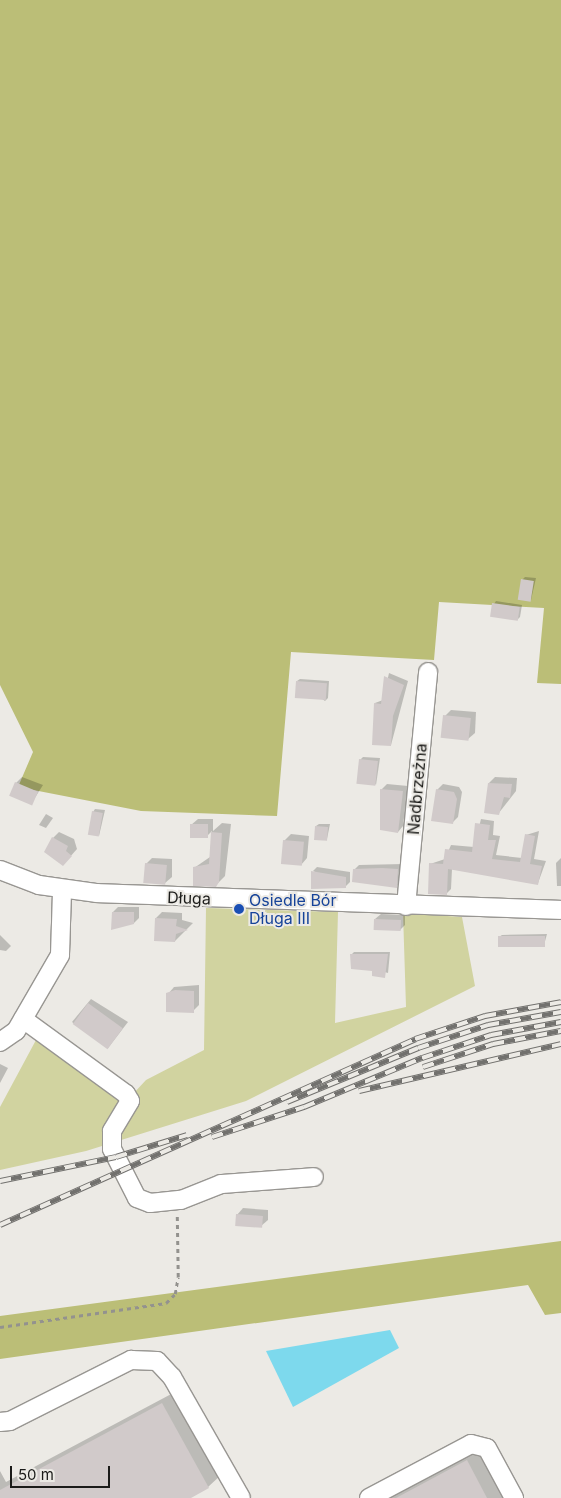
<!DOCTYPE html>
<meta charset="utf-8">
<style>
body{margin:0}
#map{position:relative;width:561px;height:1498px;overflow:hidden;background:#eceae5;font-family:Inter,sans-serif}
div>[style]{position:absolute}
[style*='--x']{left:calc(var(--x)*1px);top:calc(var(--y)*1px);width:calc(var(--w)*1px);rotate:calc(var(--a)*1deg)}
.green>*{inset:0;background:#d1d3a0}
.forest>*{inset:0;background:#bbbe77}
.water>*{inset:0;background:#7dd9ed}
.shadow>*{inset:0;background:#0003}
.building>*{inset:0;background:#d1caca;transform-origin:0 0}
.path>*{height:2.5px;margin-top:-1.25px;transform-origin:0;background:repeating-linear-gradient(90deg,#93928e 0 4px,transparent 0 8px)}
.roads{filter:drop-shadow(1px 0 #989692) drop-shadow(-1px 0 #989692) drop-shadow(0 1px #989692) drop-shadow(0 -1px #989692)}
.minor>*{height:18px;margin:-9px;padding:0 9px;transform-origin:9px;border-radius:9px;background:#fff}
.rail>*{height:5.5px;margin-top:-2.75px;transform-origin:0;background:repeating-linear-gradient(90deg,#eceae5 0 11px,#72716e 0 22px);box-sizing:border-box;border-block:1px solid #72716e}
.dots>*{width:14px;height:14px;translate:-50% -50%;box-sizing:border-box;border:2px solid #eceae5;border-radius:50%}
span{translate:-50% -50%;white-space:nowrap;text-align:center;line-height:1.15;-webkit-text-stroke:4px #eceae5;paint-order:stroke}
.street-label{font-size:16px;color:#1b1b19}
.transit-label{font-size:16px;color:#164399}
.left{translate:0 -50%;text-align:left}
.scale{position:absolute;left:10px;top:1466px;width:100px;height:22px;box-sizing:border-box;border:2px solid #1b1b19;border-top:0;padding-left:6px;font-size:15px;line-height:18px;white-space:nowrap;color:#1b1b19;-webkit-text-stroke:4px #eceae5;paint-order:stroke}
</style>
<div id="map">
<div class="green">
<i style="clip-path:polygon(206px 908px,338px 912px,335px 1023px,406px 1007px,403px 913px,462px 917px,475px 986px,246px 1101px,86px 1151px,0 1170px,0 1107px,43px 1027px,133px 1094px,146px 1080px,204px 1050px)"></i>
</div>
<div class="forest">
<i style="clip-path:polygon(0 0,561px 0,561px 684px,537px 683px,544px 608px,439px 602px,434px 660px,291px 652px,277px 816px,141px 811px,18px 787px,33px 752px,0 685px)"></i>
<i style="clip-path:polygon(561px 1241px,561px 1313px,545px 1315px,528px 1285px,0 1359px,0 1316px)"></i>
</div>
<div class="water">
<i style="clip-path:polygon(390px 1330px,399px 1348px,293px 1407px,266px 1351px)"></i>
</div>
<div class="shadow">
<i style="clip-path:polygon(525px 577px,536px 578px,531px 600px,522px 580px)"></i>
<i style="clip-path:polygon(496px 601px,522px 605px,520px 617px,517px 620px,494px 604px)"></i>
<i style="clip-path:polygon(389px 673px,408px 681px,391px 745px,375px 703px,383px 700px)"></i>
<i style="clip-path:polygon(300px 679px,329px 681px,328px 698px,325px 701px,297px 681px)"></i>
<i style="clip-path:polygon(451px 710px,476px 712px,475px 733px,468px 739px,445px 716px)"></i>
<i style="clip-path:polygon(363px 757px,380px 758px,376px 785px,360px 760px)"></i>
<i style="clip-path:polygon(22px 777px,43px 785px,31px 804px,16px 783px)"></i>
<i style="clip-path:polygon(495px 777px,517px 778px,516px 791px,498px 814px,489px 783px)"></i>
<i style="clip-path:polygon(387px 784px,408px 786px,403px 826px,398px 832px,381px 790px)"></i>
<i style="clip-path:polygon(443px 784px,459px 787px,462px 792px,458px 817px,452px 823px,437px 790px)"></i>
<i style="clip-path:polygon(95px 809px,105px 810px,99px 836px,93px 812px)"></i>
<i style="clip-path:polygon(46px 814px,53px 818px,46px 828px,39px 825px)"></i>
<i style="clip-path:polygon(198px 819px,213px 819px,213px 831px,222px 823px,231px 824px,225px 876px,216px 885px,194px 868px,210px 857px,212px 831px,207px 836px,191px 825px)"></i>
<i style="clip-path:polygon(481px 819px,494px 821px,493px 835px,500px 836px,496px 855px,522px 858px,526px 835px,539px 831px,534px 859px,546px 861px,538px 883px,452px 869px,451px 889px,446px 894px,430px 864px,445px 859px,451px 845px,474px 847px)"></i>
<i style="clip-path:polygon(319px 824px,330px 824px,327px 839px,316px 826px)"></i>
<i style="clip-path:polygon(59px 832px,74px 839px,77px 849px,69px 858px,53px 838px)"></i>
<i style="clip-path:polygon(291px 834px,309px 836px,307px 858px,301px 865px,284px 841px)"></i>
<i style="clip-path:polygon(152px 858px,172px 859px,172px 877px,165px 883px,146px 864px)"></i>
<i style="clip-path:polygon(561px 858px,561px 886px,557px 886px,556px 863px)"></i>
<i style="clip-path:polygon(403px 864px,402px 881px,397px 886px,354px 870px,359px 865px)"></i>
<i style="clip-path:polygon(317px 867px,350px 872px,350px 882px,345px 887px,313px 871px)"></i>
<i style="clip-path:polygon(118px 907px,139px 907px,139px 918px,134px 923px,113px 912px)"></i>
<i style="clip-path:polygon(162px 912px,182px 913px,182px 920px,193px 923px,175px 941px,156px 918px)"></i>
<i style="clip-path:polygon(381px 914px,405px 915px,405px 925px,400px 930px,375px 919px)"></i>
<i style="clip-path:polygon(547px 934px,544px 945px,499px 937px,502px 935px)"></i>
<i style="clip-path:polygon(0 935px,11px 946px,6px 951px,0 950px)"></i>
<i style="clip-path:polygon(354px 952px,390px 952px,388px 973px,374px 969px,351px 955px)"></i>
<i style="clip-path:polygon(199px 985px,199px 1005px,193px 1011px,168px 994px,174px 987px)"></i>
<i style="clip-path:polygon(91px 999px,128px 1022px,108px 1048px,72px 1022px)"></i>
<i style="clip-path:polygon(0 1064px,8px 1068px,0 1083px)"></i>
<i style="clip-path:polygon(243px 1208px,268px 1210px,268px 1220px,261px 1226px,237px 1215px)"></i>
<i style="clip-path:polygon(175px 1392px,221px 1475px,208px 1487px,188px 1498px,0 1498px,0 1471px,6px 1482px)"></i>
<i style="clip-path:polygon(479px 1449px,506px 1498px,388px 1498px)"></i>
</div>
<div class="building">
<i style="left:521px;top:579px;width:13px;height:21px;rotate:9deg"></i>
<i style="left:492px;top:603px;width:28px;height:14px;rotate:8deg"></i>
<i style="clip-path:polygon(384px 676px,404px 685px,393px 716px,391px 746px,372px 745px,374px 703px,381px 704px)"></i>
<i style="left:296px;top:681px;width:31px;height:17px;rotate:4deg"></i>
<i style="left:443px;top:715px;width:28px;height:23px;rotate:6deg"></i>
<i style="left:359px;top:759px;width:19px;height:25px;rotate:6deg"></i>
<i style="left:15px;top:782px;width:25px;height:15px;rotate:23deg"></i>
<i style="clip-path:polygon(488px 783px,512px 784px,510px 798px,504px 797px,499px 815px,484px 813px)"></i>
<i style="clip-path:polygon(380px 789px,403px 791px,398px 833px,380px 830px)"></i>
<i style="clip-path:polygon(436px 789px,454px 792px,457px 799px,453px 824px,431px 821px)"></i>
<i style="left:92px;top:811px;width:11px;height:24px;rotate:10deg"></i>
<i style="clip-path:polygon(475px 823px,490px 825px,488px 840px,496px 840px,492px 859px,520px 862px,525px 834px,535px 836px,530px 864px,542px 866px,538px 885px,448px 869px,447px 895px,428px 894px,429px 863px,443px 864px,445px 849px,472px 852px)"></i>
<i style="left:190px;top:824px;width:18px;height:14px"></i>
<i style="left:315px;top:826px;width:13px;height:14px;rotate:4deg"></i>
<i style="clip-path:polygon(211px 832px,222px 833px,219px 882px,216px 887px,193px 886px,193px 867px,209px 864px)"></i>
<i style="clip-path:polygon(52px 837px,68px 846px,66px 851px,72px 856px,63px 866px,44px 852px)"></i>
<i style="left:283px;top:840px;width:21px;height:24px;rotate:5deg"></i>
<i style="left:145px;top:863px;width:22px;height:20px;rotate:5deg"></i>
<i style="clip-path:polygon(382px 868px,398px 869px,397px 888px,352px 882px,353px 869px)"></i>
<i style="clip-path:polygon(311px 871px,346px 877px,346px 888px,311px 889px)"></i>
<i style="clip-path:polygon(112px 912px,134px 912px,134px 924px,111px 930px)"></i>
<i style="clip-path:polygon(155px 918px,177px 919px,176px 926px,188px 930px,176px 934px,175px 942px,154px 941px)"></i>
<i style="left:374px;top:919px;width:27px;height:11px;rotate:2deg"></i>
<i style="left:545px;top:936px;width:11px;height:47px;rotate:90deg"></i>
<i style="clip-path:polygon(350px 954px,388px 954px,385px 978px,372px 976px,372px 971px,351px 969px)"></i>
<i style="clip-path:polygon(175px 990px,194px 991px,194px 1013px,166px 1012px,166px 993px)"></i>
<i style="left:88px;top:1003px;width:43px;height:26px;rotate:36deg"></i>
<i style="left:236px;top:1214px;width:27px;height:12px;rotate:4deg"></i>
<i style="clip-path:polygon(162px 1403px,209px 1488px,191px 1498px,0 1498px,0 1490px)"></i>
<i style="clip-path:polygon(467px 1460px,487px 1498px,396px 1498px)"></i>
</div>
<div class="path">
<i style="--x:0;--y:1327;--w:168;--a:-8.2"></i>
<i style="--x:166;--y:1303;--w:13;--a:-45"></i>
<i style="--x:175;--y:1294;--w:17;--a:-80"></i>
<i style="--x:178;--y:1277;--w:61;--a:-90.9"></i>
</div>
<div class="roads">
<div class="minor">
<i style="--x:0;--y:870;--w:42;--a:21"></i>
<i style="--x:39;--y:885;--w:59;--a:7.9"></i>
<i style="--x:97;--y:893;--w:464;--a:2.1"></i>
<i style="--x:406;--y:906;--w:235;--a:-84.6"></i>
<i style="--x:23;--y:1019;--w:127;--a:36.1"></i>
<i style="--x:126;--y:1094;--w:8;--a:60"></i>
<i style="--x:130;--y:1101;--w:35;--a:121"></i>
<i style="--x:112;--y:1131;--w:18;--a:90"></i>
<i style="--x:112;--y:1149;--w:55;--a:63"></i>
<i style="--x:137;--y:1198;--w:14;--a:21"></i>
<i style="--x:150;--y:1203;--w:31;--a:-6"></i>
<i style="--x:181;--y:1200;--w:43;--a:-21.8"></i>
<i style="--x:221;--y:1184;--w:93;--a:-4.3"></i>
<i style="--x:0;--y:1042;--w:19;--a:-35"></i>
<i style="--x:16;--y:1031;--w:88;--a:-59.9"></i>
<i style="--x:60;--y:955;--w:65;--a:-88.2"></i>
<i style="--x:0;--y:1422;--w:10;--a:-6"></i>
<i style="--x:10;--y:1421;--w:136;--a:-26.8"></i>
<i style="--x:131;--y:1360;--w:26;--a:2"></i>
<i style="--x:157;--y:1361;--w:22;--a:47"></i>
<i style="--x:172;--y:1377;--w:139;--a:60.3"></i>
<i style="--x:369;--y:1498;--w:115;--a:-27.9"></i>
<i style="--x:471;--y:1444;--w:16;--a:14"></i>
<i style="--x:487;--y:1448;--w:57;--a:61.6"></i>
</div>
</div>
<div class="rail">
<i style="--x:423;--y:1067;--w:74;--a:-18.2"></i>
<i style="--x:493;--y:1044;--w:69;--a:-10.8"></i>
<i style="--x:359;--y:1091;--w:207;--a:-13.1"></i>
<i style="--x:287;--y:1102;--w:142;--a:-22.4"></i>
<i style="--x:418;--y:1048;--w:74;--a:-18.2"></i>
<i style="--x:488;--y:1025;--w:74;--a:-10.1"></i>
<i style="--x:212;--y:1137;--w:97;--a:-18.1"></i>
<i style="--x:304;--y:1107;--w:128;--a:-22.6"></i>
<i style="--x:422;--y:1058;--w:73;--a:-18.4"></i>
<i style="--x:491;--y:1035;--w:71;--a:-10.5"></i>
<i style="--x:0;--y:1181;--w:118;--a:-11.7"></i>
<i style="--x:116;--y:1157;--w:74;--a:-17.2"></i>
<i style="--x:0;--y:1225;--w:455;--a:-24.1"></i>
<i style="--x:415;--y:1039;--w:74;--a:-18.2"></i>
<i style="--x:485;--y:1016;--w:77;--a:-10.4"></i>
</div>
<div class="dots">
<i style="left:239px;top:909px;background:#1a4fb4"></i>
</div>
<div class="street-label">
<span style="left:417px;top:789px;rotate:-85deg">Nadbrzeżna</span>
<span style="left:189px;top:898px;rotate:2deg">Długa</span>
</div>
<div class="transit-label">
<span class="left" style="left:249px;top:909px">Osiedle Bór<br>Długa III</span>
</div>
<div class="scale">50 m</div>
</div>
